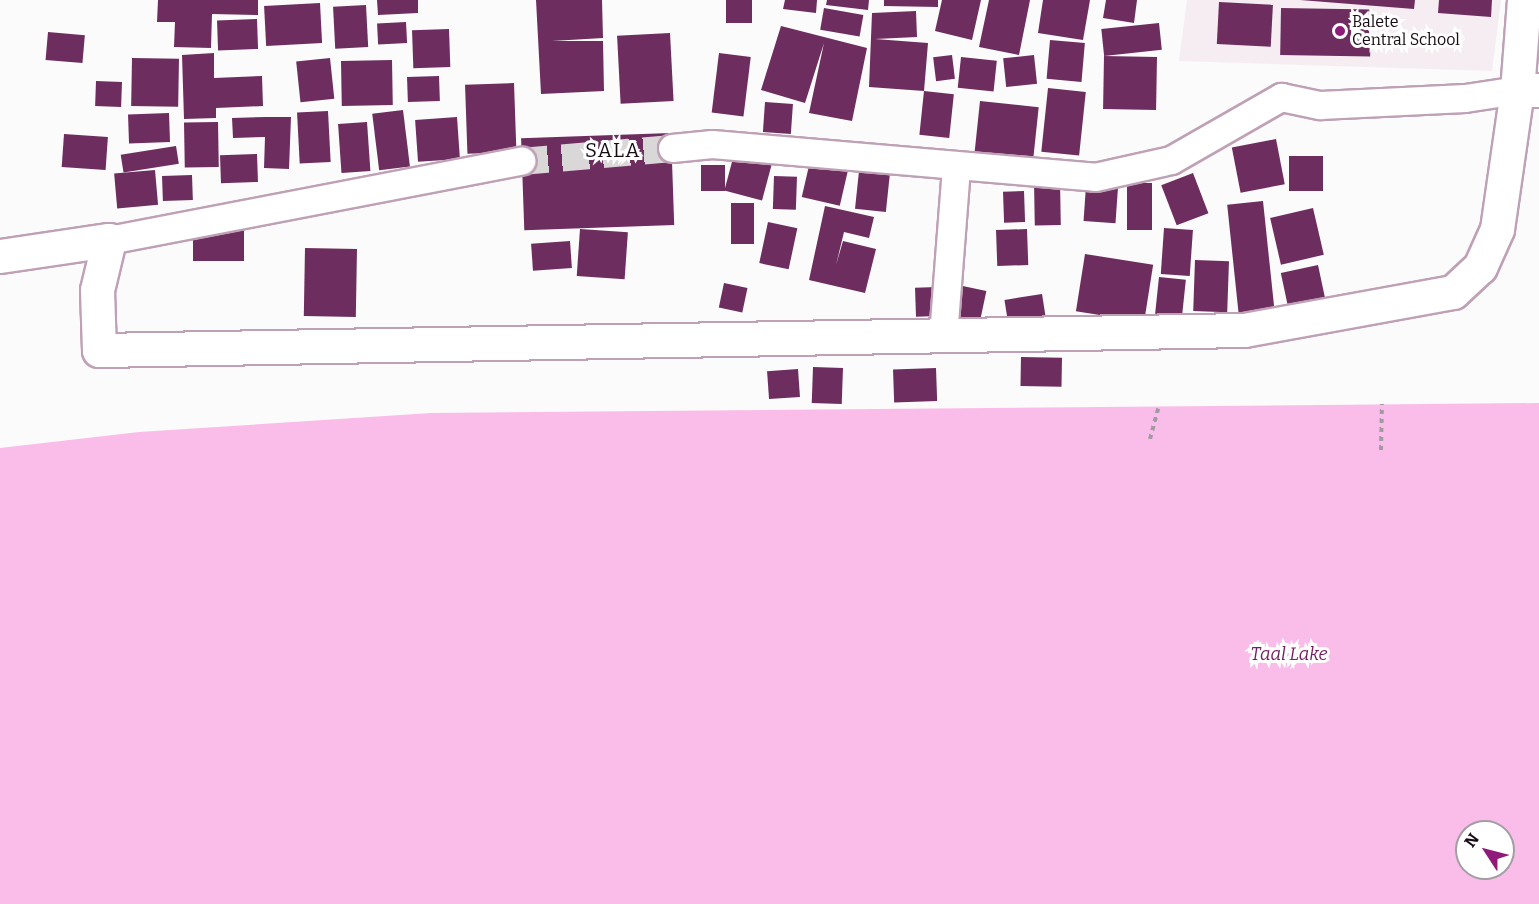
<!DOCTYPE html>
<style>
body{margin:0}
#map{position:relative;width:1539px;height:904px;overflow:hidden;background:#fbfbfb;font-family:Bitter,serif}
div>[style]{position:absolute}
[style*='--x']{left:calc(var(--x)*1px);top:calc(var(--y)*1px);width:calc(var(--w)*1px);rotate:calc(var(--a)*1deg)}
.built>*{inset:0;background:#f5edf2}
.water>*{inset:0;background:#fabde9}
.building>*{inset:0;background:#6d2d5e;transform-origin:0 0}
.minor-tunnel>*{height:27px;margin-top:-13.5px;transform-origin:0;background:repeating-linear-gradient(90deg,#d9d7d8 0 27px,transparent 0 41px)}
.path>*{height:4px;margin-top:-2px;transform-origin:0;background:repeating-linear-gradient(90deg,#a09b9f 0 4.5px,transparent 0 9px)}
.roads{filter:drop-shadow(2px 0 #bfa1b6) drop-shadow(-2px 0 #bfa1b6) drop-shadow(0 2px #bfa1b6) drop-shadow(0 -2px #bfa1b6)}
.minor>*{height:27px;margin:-13.5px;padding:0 13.5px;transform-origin:13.5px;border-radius:13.5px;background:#fff}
.tertiary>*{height:33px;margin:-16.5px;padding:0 16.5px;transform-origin:16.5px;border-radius:16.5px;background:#fff}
.secondary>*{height:33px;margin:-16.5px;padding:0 16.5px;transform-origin:16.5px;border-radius:16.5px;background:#fff}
.dots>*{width:16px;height:16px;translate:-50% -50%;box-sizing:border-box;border:3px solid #fff;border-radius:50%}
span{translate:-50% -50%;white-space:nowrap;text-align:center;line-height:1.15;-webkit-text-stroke:6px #fff;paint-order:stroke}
.poi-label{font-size:16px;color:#170c14}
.left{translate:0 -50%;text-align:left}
.water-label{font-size:18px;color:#731e62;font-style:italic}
.quarter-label{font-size:20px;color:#170c14;letter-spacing:1.5px}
.north{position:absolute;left:1455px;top:820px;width:60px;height:60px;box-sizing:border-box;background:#fff;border:2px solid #a29ea1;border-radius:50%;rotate:306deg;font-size:16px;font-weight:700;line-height:24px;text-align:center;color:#170c14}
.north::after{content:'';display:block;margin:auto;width:21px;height:27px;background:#8f1a79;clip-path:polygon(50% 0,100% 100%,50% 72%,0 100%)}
</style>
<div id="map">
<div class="built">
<i style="clip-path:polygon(1187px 0,1501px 0,1492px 71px,1179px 61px)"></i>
</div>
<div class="water">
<i style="clip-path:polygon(evenodd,1539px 403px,1539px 904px,0 904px,0 448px,139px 432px,431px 413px,1539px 403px,1467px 832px,1503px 832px,1503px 868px,1467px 868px,1467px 832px)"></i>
</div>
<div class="building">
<i style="clip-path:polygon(158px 0,258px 0,258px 15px,212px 14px,211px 48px,174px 47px,175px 22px,157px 22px)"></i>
<i style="clip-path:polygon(377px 0,418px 0,418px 13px,378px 15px)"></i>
<i style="clip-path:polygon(536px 0,602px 0,603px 38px,552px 41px,603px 41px,604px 91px,541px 94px)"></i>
<i style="left:726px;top:0;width:26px;height:23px"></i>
<i style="clip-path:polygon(785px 0,817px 0,816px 13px,783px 9px)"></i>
<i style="clip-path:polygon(827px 0,869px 0,868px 10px,826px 5px)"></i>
<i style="clip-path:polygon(884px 0,938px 0,938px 7px,884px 6px)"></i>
<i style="clip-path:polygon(942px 0,981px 0,972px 40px,935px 31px)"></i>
<i style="clip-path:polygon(989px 0,1030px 0,1019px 55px,979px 47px)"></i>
<i style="clip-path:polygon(1043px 0,1090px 0,1083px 40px,1038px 33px)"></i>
<i style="clip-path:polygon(1106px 0,1137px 0,1134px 23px,1103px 18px)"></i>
<i style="clip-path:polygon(1300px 0,1415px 0,1414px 9px)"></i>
<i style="clip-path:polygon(1439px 0,1492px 0,1491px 17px,1438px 13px)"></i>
<i style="left:1219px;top:2px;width:54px;height:42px;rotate:3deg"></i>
<i style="left:320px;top:3px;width:40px;height:56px;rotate:87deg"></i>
<i style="left:366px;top:5px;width:42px;height:33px;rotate:87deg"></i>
<i style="left:824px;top:8px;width:40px;height:22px;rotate:10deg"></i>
<i style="left:1281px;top:8px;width:90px;height:47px;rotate:1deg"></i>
<i style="clip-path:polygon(916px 11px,917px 37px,875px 39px,928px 43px,924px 91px,869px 87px,872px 13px)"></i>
<i style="left:257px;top:19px;width:30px;height:40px;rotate:88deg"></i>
<i style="left:406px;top:22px;width:21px;height:29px;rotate:87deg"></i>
<i style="left:1159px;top:23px;width:27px;height:58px;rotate:84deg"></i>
<i style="clip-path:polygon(781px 26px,867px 48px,852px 121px,809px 113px,824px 43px,805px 103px,761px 90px)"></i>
<i style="left:449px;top:29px;width:38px;height:37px;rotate:88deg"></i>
<i style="left:48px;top:32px;width:37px;height:28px;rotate:5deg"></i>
<i style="left:670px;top:33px;width:68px;height:53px;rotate:87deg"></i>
<i style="left:1050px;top:40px;width:35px;height:39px;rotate:5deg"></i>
<i style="clip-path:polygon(214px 53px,214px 78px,262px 76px,263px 106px,216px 108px,216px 118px,184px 119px,182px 55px)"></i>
<i style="left:719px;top:53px;width:32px;height:60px;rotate:7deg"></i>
<i style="left:952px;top:55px;width:24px;height:19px;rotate:83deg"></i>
<i style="left:1034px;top:55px;width:29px;height:31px;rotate:84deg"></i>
<i style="left:1104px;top:56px;width:53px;height:53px;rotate:1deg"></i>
<i style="left:961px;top:57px;width:36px;height:31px;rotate:6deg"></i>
<i style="left:132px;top:58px;width:47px;height:48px;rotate:1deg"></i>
<i style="left:330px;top:58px;width:41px;height:34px;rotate:84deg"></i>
<i style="left:392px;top:60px;width:45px;height:51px;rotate:89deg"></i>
<i style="left:439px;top:76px;width:25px;height:32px;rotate:88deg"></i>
<i style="left:96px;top:81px;width:26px;height:25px;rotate:2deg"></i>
<i style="left:514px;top:83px;width:69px;height:49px;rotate:88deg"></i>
<i style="left:1048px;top:88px;width:38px;height:64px;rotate:6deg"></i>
<i style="left:924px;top:91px;width:30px;height:44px;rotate:6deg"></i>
<i style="left:980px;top:101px;width:59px;height:51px;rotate:6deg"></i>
<i style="left:765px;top:102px;width:28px;height:30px;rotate:4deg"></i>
<i style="left:403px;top:110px;width:57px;height:31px;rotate:83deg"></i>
<i style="left:328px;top:111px;width:51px;height:31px;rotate:87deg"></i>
<i style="left:169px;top:113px;width:29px;height:41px;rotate:88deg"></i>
<i style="clip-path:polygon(266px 117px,291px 117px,289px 169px,264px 168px,265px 137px,233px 138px,232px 118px)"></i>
<i style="left:457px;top:117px;width:42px;height:42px;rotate:86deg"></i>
<i style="left:218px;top:122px;width:45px;height:34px;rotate:89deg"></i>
<i style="left:367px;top:122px;width:49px;height:29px;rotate:86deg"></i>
<i style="left:671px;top:133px;width:92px;height:150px;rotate:88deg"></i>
<i style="left:64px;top:134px;width:44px;height:33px;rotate:4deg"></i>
<i style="left:1276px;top:139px;width:46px;height:45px;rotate:79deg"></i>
<i style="left:176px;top:146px;width:18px;height:56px;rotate:81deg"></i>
<i style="left:736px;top:147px;width:39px;height:45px;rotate:15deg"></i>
<i style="left:257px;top:154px;width:28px;height:37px;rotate:88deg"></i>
<i style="left:1289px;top:156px;width:34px;height:35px"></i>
<i style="left:811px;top:157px;width:39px;height:41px;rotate:13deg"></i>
<i style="left:725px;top:165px;width:26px;height:24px;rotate:90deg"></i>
<i style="left:155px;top:170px;width:35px;height:41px;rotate:85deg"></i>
<i style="left:859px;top:171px;width:31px;height:38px;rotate:6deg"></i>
<i style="left:1193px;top:173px;width:43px;height:34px;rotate:69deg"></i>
<i style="left:192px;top:175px;width:25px;height:30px;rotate:88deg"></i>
<i style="left:774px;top:176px;width:23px;height:33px;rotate:2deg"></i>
<i style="left:1060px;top:180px;width:45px;height:26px;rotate:89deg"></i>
<i style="left:1127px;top:183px;width:25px;height:47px"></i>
<i style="left:1086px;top:186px;width:32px;height:35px;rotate:4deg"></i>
<i style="left:1024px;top:191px;width:31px;height:21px;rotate:88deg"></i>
<i style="left:1263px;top:201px;width:115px;height:36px;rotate:84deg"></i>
<i style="left:731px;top:203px;width:23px;height:41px"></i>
<i style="clip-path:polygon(825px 206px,874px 217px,869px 238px,844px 232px,836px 265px,843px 241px,876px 249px,865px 293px,809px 280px)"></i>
<i style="left:1313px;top:208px;width:48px;height:44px;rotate:77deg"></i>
<i style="left:768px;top:222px;width:30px;height:42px;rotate:12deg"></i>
<i style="left:244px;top:224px;width:37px;height:51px;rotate:90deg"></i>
<i style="left:1164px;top:228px;width:29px;height:46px;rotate:4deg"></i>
<i style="left:580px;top:229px;width:48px;height:47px;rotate:4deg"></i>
<i style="left:1027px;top:229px;width:36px;height:31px;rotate:88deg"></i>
<i style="left:570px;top:241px;width:27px;height:39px;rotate:86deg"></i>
<i style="left:305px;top:248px;width:52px;height:68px;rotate:1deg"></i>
<i style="left:1085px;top:254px;width:69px;height:58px;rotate:9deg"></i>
<i style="left:1195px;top:260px;width:34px;height:51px;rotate:2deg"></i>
<i style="left:1318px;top:265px;width:34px;height:38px;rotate:78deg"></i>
<i style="left:1159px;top:277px;width:27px;height:37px;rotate:6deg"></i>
<i style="left:724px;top:283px;width:24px;height:25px;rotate:12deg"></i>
<i style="left:958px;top:285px;width:29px;height:41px;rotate:12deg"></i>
<i style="left:937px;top:287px;width:29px;height:22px;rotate:88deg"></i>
<i style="left:1042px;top:294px;width:26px;height:38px;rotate:81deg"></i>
<i style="left:1021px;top:357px;width:41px;height:29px;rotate:1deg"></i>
<i style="left:813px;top:367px;width:30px;height:36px;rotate:2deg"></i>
<i style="left:936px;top:368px;width:33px;height:43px;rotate:88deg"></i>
<i style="left:798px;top:369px;width:28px;height:31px;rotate:86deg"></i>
</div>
<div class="minor-tunnel">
<i style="--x:521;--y:161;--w:152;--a:-4.9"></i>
</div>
<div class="path">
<i style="--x:1150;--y:439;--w:34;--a:-75"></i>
<i style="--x:1381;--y:450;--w:46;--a:-88.8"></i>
</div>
<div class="roads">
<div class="minor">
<i style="--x:672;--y:148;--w:40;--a:-5.7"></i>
<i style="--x:712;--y:144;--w:384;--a:4.9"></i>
<i style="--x:1095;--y:177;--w:78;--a:-12.6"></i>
<i style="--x:1171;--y:160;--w:127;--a:-29.8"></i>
<i style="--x:1281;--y:97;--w:40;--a:12"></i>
<i style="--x:1320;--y:105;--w:145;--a:-2.8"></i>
<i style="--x:1465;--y:98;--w:53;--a:-8.7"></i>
<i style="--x:109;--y:240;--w:420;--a:-10.9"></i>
<i style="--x:943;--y:336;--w:169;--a:-85.6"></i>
</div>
<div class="tertiary">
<i style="--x:0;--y:256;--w:110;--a:-8.4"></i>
<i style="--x:109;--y:240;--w:51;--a:103.5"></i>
<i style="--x:97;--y:290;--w:60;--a:88.1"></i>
<i style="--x:99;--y:350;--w:1145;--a:-1"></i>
<i style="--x:1244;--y:330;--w:212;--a:-10.3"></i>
<i style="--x:1453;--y:292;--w:37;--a:-43"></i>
<i style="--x:1480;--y:267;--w:42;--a:-65.9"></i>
<i style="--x:1497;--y:229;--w:140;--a:-81.8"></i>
</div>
<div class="secondary">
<i style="--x:1524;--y:0;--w:90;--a:94.4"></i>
<i style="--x:1517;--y:90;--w:22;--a:0"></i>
</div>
</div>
<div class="dots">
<i style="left:1340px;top:31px;background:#8f1a79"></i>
</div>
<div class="poi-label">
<span class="left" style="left:1352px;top:31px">Balete<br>Central School</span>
</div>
<div class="water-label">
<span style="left:1289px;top:654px">Taal Lake</span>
</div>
<div class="quarter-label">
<span style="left:613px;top:150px">SALA</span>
</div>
<div class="north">N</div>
</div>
